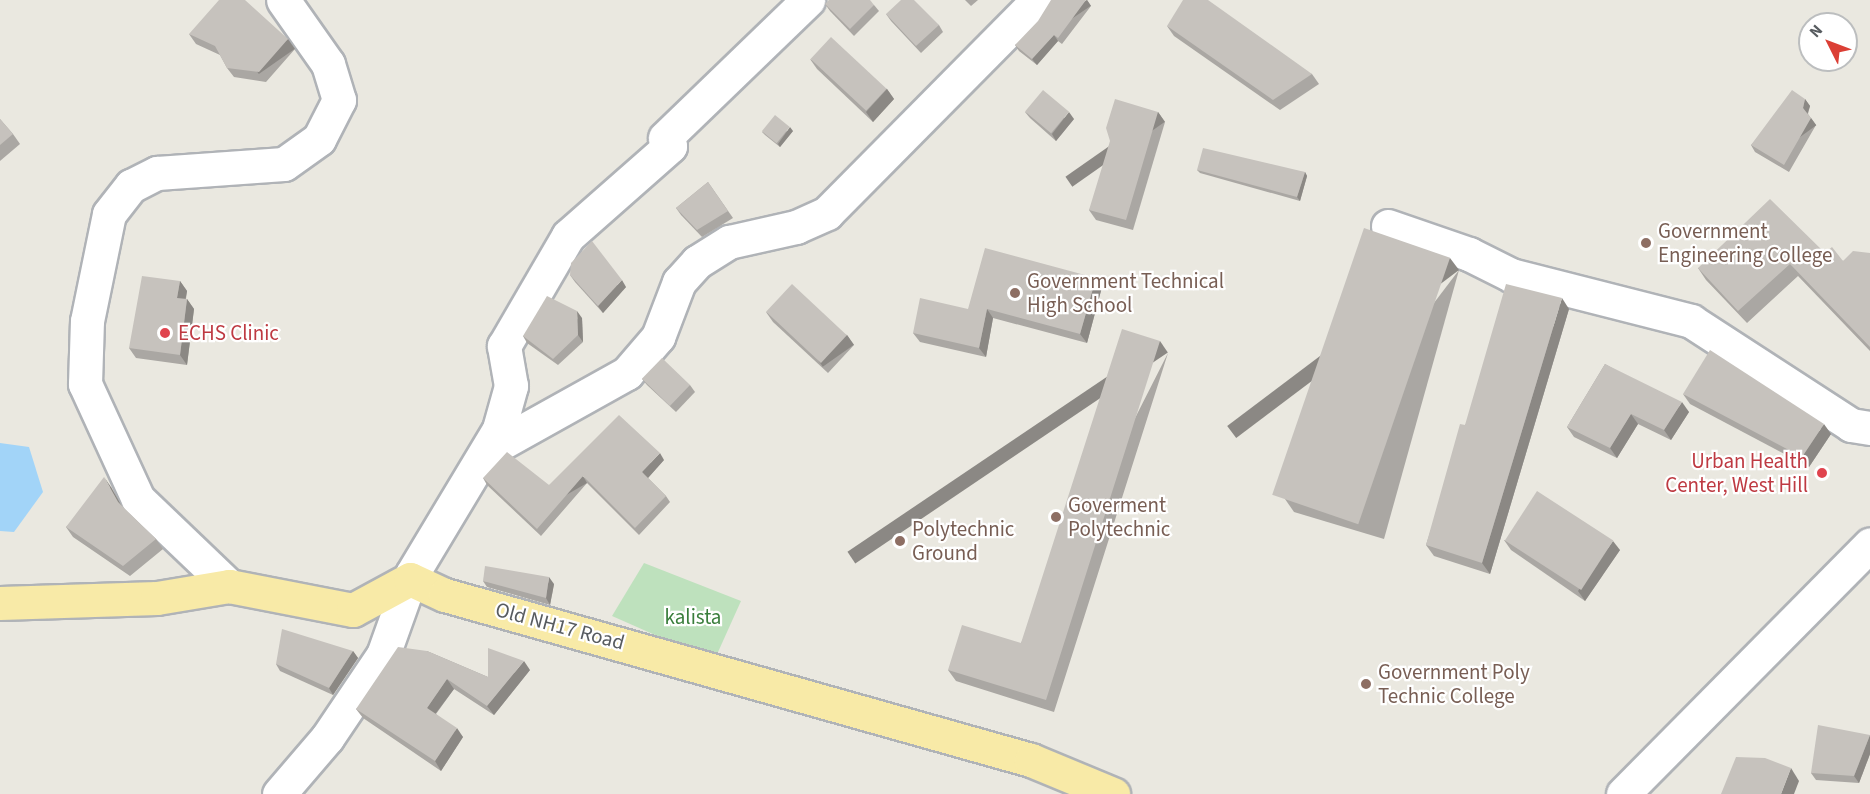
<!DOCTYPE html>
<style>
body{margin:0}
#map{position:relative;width:1870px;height:794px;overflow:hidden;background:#eae8e0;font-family:"Source Sans 3",sans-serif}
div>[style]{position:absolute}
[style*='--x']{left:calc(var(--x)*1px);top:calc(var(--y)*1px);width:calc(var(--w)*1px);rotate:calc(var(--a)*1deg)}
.green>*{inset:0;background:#bee1bd}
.water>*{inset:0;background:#a2d4f8}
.roads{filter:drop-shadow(2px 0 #b0b3b7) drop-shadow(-2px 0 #b0b3b7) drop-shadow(0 2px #b0b3b7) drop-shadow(0 -2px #b0b3b7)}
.minor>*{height:33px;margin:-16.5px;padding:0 16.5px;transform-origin:16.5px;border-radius:16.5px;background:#fff}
.major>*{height:33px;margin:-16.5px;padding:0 16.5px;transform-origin:16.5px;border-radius:16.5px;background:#f8eaa7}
.wall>*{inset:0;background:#aaa7a3}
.shaded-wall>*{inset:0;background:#8b8884;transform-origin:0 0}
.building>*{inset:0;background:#c6c2bd;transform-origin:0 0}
.dots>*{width:16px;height:16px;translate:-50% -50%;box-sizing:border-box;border:3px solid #fff;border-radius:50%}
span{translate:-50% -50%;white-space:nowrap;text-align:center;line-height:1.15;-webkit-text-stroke:4.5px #fff;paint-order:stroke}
.education-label{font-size:21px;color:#785e54}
.left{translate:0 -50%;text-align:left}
.health-label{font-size:21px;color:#be3a42}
.right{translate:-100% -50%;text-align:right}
.park-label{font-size:21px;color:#3a7e3c}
.street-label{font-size:21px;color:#585c60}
.north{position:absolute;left:1798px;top:12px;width:60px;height:60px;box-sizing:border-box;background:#fff;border:2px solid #bcbebf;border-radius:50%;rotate:312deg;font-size:16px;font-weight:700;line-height:24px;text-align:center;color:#585c60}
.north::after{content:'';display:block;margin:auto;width:21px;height:27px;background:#db3f35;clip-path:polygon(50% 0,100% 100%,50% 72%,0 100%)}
</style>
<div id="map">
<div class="green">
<i style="clip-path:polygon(644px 563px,741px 601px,714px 661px,612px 616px)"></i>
</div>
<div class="water">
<i style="clip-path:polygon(0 443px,29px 447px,43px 492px,14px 532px,0 531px)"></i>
</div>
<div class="roads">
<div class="minor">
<i style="--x:1388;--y:226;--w:86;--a:19.1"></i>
<i style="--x:1469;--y:254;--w:47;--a:26.6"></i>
<i style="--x:1511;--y:275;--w:186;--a:14.3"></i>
<i style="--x:1691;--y:321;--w:191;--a:33"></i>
<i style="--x:1851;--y:425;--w:19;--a:9"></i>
<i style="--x:487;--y:451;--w:160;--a:-29.1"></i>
<i style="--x:627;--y:373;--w:48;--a:-49.3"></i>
<i style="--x:658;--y:337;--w:59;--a:-69.1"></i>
<i style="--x:679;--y:282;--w:27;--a:-48"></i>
<i style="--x:697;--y:262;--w:38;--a:-32"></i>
<i style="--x:729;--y:242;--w:69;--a:-12.6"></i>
<i style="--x:796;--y:227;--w:34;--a:-24"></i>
<i style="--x:827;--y:213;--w:300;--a:-45.3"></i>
<i style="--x:229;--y:586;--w:126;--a:-136.3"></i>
<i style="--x:138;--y:499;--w:127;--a:-114.7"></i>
<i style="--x:85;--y:384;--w:63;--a:-88.2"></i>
<i style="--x:87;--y:321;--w:109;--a:-78.4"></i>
<i style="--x:109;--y:214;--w:36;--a:-52"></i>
<i style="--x:131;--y:186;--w:29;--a:-27"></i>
<i style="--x:157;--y:173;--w:127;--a:-4.1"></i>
<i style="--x:284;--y:164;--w:43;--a:-35.5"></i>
<i style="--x:319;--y:139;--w:44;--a:-62.9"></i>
<i style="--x:339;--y:100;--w:38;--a:-107"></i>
<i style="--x:328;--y:64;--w:78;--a:-125.1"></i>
<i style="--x:279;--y:794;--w:74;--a:-49.4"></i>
<i style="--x:327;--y:738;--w:100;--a:-56"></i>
<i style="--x:383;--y:655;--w:86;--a:-70.3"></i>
<i style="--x:412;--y:574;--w:169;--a:-59"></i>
<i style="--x:499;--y:429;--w:45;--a:-74.4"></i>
<i style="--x:511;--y:386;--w:41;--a:-99.9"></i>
<i style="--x:504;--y:346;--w:127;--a:-59.8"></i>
<i style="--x:568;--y:236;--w:136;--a:-41.4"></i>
<i style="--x:670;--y:146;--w:9;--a:-122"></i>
<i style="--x:665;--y:138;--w:199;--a:-44"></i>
<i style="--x:1623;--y:794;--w:351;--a:-45.3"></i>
</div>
<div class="major">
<i style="--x:0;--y:603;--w:157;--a:-1.8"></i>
<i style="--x:157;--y:598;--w:73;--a:-9.5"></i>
<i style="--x:229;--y:586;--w:126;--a:11"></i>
<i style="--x:353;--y:610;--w:65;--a:-28.5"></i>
<i style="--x:410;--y:579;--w:38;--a:25"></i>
<i style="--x:445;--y:595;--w:609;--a:15.73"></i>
<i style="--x:1031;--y:760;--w:89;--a:22.5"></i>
</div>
</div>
<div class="wall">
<i style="clip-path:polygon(965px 0,978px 0,971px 6px)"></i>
<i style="clip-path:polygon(1087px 0,1091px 6px,1062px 44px,1058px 41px,1037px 65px,1019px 51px,1015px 45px)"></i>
<i style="clip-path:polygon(825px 4px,874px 5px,879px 11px,854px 36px,830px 11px)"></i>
<i style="clip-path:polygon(886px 14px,939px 25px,943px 32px,921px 53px,891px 21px)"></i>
<i style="clip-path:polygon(1167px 26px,1312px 74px,1319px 84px,1280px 110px,1174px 36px)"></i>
<i style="clip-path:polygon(189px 34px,295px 49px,266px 82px,234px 77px,227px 68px,220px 55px,196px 44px)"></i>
<i style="clip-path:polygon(810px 59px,887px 89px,894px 99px,873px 122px,817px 69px)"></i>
<i style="clip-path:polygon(1805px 99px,1810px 106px,1808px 114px,1816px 125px,1789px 172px,1755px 152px,1751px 145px)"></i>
<i style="clip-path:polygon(1025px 112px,1074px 119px,1056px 141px,1030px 118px)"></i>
<i style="clip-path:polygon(1158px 112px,1165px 122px,1133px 230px,1096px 220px,1089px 210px)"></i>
<i style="clip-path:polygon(0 119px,13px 134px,20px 144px,0 161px)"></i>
<i style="clip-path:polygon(793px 131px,780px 147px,765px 135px,762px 132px)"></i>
<i style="clip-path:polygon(1197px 170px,1305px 172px,1307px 176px,1300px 201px,1200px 173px)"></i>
<i style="clip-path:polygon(708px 182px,733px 218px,702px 237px,681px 215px,676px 208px)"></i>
<i style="clip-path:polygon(1825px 253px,1843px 261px,1870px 253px,1870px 351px,1798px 276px,1747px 323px,1706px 280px,1698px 268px)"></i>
<i style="clip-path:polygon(1459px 270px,1384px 539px,1294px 512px,1285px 499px)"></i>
<i style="clip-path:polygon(570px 275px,626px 287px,603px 313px,575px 282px)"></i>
<i style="clip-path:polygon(1096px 278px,1102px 287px,1087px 343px,993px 318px,986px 357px,920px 342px,913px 333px,968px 309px)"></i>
<i style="clip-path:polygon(180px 281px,187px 291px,186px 299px,187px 299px,194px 309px,187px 365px,136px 358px,129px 348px)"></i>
<i style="clip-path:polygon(1569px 309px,1490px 574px,1434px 556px,1426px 545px,1465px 425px)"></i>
<i style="clip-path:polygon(766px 312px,847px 335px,854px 345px,828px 373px,773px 322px)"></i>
<i style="clip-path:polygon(582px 318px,583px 342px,558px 365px,527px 343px,523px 336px)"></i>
<i style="clip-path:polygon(1168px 353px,1054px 712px,956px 681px,948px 670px,1021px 643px)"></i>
<i style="clip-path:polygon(1605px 364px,1689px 412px,1671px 440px,1638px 424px,1617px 458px,1574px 437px,1567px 427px)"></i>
<i style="clip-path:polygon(642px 379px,690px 385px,695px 392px,676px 412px,647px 385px)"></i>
<i style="clip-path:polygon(1683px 394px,1831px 434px,1809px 467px,1690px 404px)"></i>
<i style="clip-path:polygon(664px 460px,648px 478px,666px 496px,670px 502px,639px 535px,587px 483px,541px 536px,487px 485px,483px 478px,549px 485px)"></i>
<i style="clip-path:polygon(111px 487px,121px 506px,156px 539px,163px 549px,130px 576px,73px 537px,66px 527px)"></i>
<i style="clip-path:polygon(1504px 540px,1620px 550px,1585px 601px,1511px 550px)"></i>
<i style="clip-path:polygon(483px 581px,554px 584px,550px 605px,487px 587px)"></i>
<i style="clip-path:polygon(353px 651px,358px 658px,333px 695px,280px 671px,276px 664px)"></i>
<i style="clip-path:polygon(427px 651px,488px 677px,530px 670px,494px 715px,454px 689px,436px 714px,463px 737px,441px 771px,363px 718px,356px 709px)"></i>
<i style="clip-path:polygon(1870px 735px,1870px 754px,1859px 783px,1816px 780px,1811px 773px)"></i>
</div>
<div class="shaded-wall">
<i style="left:1087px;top:0;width:7px;height:48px;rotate:56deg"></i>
<i style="clip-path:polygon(1054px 35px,1058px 41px,1037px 65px,1032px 59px)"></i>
<i style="left:288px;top:39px;width:12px;height:44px;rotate:55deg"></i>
<i style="clip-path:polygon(887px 89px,894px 99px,873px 122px,866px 112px)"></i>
<i style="clip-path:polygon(1805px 99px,1810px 106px,1807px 115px,1803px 108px)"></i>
<i style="clip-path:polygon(1069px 112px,1074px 119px,1056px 141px,1052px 134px)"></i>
<i style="left:1158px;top:112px;width:12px;height:113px;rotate:55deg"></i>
<i style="left:1811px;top:118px;width:9px;height:54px;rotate:54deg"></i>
<i style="clip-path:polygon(790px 127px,793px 131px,780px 147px,778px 144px)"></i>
<i style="clip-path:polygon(1305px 172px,1307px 176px,1300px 201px,1297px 197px)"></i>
<i style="left:1450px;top:258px;width:15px;height:279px;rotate:53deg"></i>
<i style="clip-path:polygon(1096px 278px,1102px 287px,1087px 343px,1080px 334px)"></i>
<i style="clip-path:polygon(622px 280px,626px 287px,603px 313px,598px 306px)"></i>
<i style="clip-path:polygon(180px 281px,187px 291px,184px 307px,177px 298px)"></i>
<i style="clip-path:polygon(1562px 298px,1569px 309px,1490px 574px,1482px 563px)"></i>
<i style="clip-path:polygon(187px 299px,194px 309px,187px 365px,180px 355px)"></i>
<i style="clip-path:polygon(987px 309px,993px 318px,986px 357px,979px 348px)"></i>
<i style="clip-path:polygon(577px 311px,582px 318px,583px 342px,578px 335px)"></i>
<i style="left:847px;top:335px;width:12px;height:38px;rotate:55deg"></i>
<i style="left:1160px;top:341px;width:14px;height:377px;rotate:56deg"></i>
<i style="clip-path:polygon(1682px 402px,1689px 412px,1671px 440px,1664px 430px)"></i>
<i style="clip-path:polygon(1631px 414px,1638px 424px,1617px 458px,1610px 448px)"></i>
<i style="clip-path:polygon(1824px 424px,1831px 434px,1809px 467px,1802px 457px)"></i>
<i style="clip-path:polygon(660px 453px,664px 460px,647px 479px,642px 472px)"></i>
<i style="left:583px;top:476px;width:8px;height:70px;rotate:60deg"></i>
<i style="clip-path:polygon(104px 477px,111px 487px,125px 512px,118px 502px)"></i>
<i style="clip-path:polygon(1613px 541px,1620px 550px,1585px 601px,1578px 591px)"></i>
<i style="clip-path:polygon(549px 577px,554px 584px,550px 605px,546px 598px)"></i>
<i style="clip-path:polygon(353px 651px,358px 658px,333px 695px,329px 688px)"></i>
<i style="clip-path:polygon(524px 661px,530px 670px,494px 715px,487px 706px)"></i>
<i style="clip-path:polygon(447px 679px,454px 689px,433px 717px,427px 708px)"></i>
<i style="clip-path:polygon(457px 728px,463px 737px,441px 771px,435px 761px)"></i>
<i style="clip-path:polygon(1870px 735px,1870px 754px,1859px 783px,1854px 776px)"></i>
<i style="clip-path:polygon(1791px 768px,1799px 781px,1794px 794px,1781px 794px)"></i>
</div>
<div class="building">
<i style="clip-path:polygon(219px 0,245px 0,288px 39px,259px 72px,227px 68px,215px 46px,189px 34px)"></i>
<i style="clip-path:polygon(829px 0,870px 0,874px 5px,850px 29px,825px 4px)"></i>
<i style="clip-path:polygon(901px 0,914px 0,939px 25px,916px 46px,886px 14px)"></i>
<i style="clip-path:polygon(1051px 0,1086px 0,1058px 38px,1054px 35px,1032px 59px,1015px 45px,1038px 21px)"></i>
<i style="clip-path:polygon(1183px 0,1208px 0,1312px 74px,1273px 100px,1167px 26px)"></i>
<i style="left:831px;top:37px;width:76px;height:30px;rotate:43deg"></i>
<i style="left:1043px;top:90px;width:34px;height:28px;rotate:40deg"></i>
<i style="clip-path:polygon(1792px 90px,1805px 99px,1803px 108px,1811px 118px,1784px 165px,1751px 145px)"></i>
<i style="clip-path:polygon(1115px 99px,1158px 112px,1126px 220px,1089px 210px,1110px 141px,1106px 128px)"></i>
<i style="left:775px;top:115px;width:19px;height:21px;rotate:39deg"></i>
<i style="clip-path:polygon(0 119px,13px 134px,0 145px)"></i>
<i style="clip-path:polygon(1203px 148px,1305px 172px,1297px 197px,1197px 170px)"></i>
<i style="clip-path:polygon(708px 182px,728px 211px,697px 230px,676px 208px)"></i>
<i style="clip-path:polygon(1770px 199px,1825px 253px,1832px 247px,1843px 261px,1853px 251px,1870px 253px,1870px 347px,1790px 264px,1738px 311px,1698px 268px)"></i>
<i style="left:1364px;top:228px;width:91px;height:282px;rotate:19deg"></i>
<i style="clip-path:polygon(592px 241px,622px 280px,598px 306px,570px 275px,571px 263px)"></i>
<i style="clip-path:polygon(985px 248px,1096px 278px,1080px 334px,987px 309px,979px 348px,913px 333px,920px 298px,968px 309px)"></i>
<i style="clip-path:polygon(142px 276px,180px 281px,177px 298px,187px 299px,180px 355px,129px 348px)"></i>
<i style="left:792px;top:284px;width:75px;height:38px;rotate:43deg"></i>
<i style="clip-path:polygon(1506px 284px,1562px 298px,1482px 563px,1426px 545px,1460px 424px,1465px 425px)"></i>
<i style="clip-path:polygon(547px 296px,577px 311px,578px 335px,553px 359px,523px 336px)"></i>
<i style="clip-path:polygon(1122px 329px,1160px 341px,1046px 700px,948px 670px,962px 625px,1021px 643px)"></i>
<i style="clip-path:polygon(1710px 350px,1824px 424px,1802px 457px,1683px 394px)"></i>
<i style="left:662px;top:358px;width:39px;height:29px;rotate:44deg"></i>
<i style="clip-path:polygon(1605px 364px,1682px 402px,1664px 430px,1631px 414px,1610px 448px,1567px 427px)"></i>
<i style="clip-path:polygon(619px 415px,660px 453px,642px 472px,666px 496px,635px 528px,583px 476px,537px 529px,483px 478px,507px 452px,549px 485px)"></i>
<i style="clip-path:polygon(104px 477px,118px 502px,156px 539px,123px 566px,66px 527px)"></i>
<i style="left:1537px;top:491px;width:91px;height:59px;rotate:33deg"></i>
<i style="clip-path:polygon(485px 566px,549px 577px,546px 598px,483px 581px)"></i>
<i style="clip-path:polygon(282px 629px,353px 651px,329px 688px,276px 664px)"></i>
<i style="clip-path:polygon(398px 647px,427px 651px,488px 677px,488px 648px,524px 661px,487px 706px,447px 679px,427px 708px,457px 728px,435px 761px,356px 709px)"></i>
<i style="clip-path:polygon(1818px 725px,1870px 735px,1854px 776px,1811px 773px)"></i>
<i style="clip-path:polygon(1736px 757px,1765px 758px,1791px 768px,1781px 794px,1721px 794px)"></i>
</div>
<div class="dots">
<i style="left:1646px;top:243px;background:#8d6e63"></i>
<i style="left:1015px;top:293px;background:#8d6e63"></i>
<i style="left:165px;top:333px;background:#e0444e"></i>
<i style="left:1822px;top:473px;background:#e0444e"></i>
<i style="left:1056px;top:517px;background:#8d6e63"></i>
<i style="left:900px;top:541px;background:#8d6e63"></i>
<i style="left:1366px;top:684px;background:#8d6e63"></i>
</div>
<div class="education-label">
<span class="left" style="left:1658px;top:243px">Government<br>Engineering College</span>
<span class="left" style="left:1027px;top:293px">Government Technical<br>High School</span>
<span class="left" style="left:1068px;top:517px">Goverment<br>Polytechnic</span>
<span class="left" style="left:912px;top:541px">Polytechnic<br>Ground</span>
<span class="left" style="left:1378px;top:684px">Government Poly<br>Technic College</span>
</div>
<div class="health-label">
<span class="left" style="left:178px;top:333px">ECHS Clinic</span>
<span class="right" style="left:1808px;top:473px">Urban Health<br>Center, West Hill</span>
</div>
<div class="park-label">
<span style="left:693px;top:617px">kalista</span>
</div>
<div class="street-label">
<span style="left:560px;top:626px;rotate:15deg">Old NH17 Road</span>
</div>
<div class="north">N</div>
</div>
